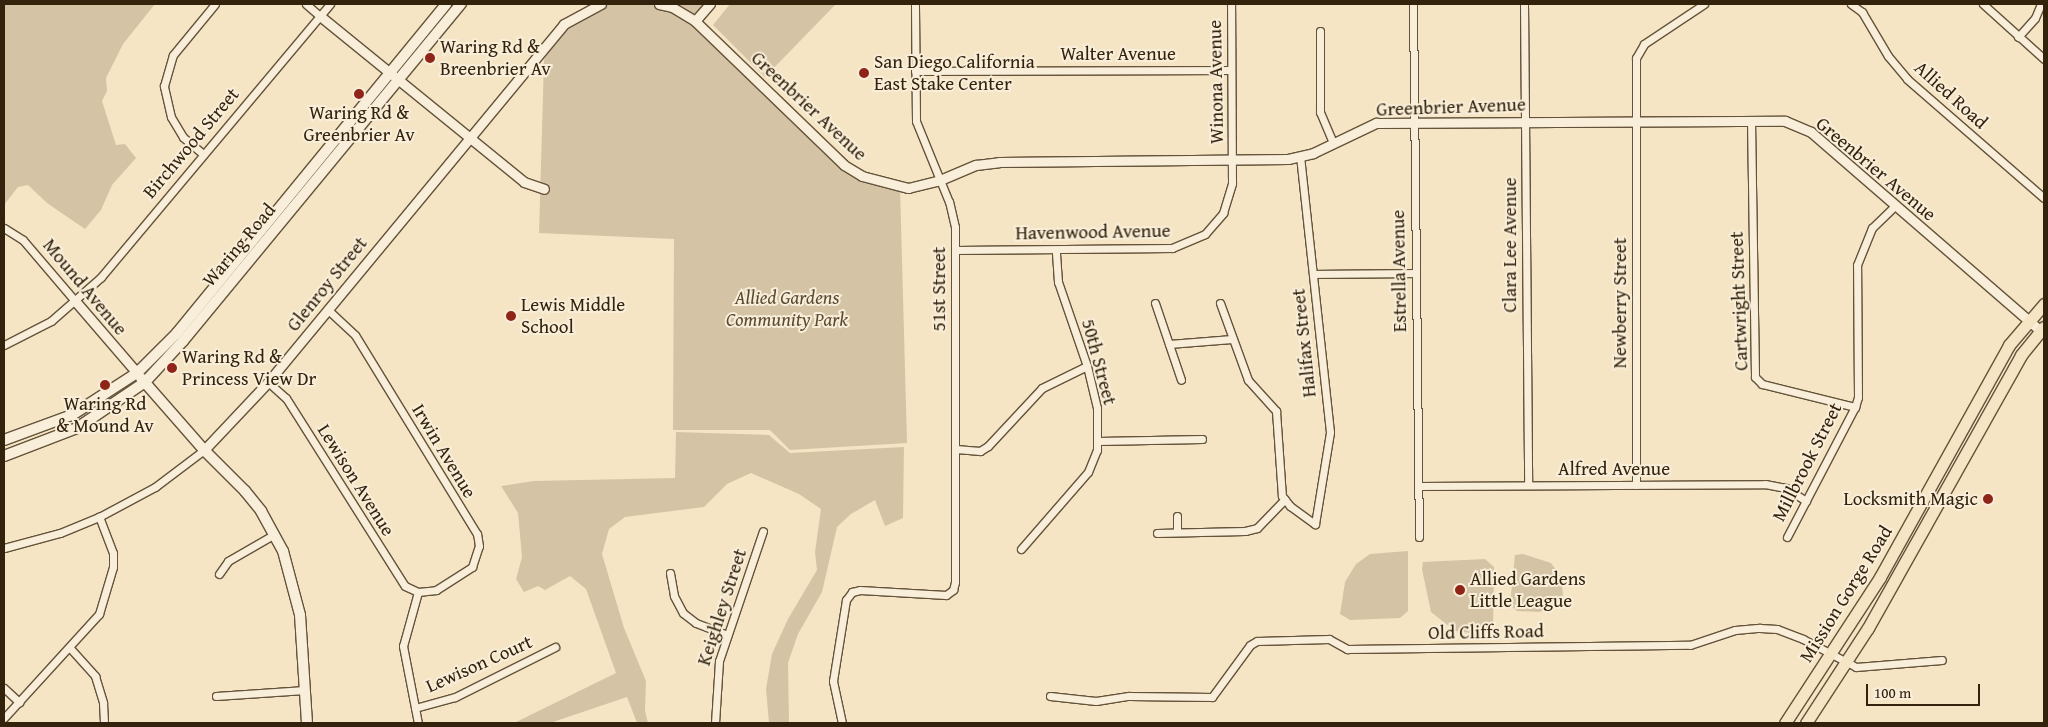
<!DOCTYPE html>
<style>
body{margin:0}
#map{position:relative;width:2048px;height:727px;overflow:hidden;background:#f5e5c4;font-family:"Gentium Book Plus",serif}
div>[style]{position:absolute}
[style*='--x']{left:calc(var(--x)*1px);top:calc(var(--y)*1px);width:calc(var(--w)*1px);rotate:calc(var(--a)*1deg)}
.green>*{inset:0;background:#d4c4a5}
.roads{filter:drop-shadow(1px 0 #64533a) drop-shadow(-1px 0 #64533a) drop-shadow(0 1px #64533a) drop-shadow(0 -1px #64533a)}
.minor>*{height:7px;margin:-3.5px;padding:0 3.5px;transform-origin:3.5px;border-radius:3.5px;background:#f8eed9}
.tertiary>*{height:9px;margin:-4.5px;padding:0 4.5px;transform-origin:4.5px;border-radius:4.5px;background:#f8eed9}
.secondary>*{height:10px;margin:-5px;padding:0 5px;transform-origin:5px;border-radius:5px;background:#f8eed9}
.primary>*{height:11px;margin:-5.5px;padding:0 5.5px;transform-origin:5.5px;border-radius:5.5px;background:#f5e5c4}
.dots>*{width:14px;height:14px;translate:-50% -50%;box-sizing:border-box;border:2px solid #f8eed9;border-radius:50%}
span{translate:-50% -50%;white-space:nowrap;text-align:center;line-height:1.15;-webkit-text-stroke:4px #f8eed9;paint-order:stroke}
.poi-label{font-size:19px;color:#33220c}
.left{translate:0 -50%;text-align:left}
.right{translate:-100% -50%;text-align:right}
.street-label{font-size:19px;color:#33220c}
.park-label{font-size:19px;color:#5b4a32;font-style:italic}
.frame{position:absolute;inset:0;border:5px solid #33220c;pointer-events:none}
.scale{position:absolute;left:1866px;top:684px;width:114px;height:22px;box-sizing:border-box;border:2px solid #33220c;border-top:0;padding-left:6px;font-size:15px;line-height:18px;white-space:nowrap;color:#33220c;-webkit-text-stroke:4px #f8eed9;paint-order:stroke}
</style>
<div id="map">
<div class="green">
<i style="clip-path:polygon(4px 4px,155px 4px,123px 44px,106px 78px,107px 91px,102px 101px,116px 145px,125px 144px,136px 158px,112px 185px,101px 210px,85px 229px,47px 203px,28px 185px,18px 187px,4px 205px)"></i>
<i style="clip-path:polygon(596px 4px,710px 4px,695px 21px,844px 165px,900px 186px,907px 443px,790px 450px,770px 430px,673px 430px,674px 239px,539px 233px,544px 60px,559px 30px)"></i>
<i style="clip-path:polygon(730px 4px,836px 4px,765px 77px,713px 25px)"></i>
<i style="clip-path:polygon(676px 432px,769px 435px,790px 453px,904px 447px,903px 518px,885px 526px,875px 500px,851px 514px,837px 527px,822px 592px,798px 634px,788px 663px,789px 723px,769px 723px,766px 689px,772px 654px,788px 619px,817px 570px,815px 552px,821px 509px,799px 494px,751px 473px,727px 484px,704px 507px,625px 517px,609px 529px,602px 554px,624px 628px,646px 681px,645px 711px,648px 723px,637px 723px,627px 697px,550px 723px,514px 723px,616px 673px,586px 589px,570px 576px,545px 590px,538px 586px,524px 592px,516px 579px,522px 557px,518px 513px,501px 486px,534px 481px,675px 478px)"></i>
<i style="clip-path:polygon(1408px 551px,1408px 611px,1400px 618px,1350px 620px,1340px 614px,1345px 582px,1356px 564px,1370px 554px)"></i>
<i style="clip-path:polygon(1523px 554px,1551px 563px,1561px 577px,1564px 604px,1539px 612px,1517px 611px,1510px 605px,1515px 555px)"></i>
<i style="clip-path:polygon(1485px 559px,1494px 567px,1493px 629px,1478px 634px,1455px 631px,1431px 612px,1422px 569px,1423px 562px)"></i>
</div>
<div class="roads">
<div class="minor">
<i style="--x:306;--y:4;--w:18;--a:41"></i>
<i style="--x:1413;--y:4;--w:533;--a:89.36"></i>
<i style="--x:1524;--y:4;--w:481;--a:89.5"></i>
<i style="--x:1851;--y:4;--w:14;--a:36"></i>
<i style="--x:1862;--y:12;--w:51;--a:59.4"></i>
<i style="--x:1888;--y:56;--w:30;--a:50"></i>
<i style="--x:1907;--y:79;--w:181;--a:41"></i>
<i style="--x:1983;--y:4;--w:82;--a:42"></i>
<i style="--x:1320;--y:31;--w:81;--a:90"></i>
<i style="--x:1320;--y:112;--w:34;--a:67"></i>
<i style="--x:2018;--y:37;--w:25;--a:-48"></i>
<i style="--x:2035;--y:18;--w:15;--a:-67"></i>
<i style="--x:915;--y:71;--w:316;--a:-0.2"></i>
<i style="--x:1751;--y:120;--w:257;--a:89.1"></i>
<i style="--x:1755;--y:377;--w:10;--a:45"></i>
<i style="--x:1762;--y:384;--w:96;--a:13.9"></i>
<i style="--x:203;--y:154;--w:26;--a:-140"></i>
<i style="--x:183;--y:137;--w:23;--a:-121"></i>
<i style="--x:171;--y:117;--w:32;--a:-103"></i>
<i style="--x:164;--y:86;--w:32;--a:-74"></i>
<i style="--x:173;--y:55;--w:66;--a:-50.5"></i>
<i style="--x:4;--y:228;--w:22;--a:32"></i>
<i style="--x:23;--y:240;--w:82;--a:49.5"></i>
<i style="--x:955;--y:250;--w:217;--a:-0.5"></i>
<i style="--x:1172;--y:248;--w:36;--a:-23"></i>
<i style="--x:1205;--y:234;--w:28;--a:-49"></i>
<i style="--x:1223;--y:213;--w:31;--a:-73"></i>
<i style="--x:1232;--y:183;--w:179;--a:-90.3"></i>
<i style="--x:1313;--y:274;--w:103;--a:-0.6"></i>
<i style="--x:1155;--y:303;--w:81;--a:71.3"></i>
<i style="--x:1220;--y:303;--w:82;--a:70"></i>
<i style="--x:1248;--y:380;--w:42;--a:47.9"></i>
<i style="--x:1276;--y:411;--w:85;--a:86"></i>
<i style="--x:1282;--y:496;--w:13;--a:51"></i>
<i style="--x:1290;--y:506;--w:31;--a:36"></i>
<i style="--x:1315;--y:524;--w:93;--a:-80.7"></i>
<i style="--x:1330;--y:432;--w:277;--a:-96.2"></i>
<i style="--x:1169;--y:344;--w:63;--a:-4.5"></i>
<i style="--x:4;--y:345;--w:53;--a:-27.1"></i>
<i style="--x:51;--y:321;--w:67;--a:-41.3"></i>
<i style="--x:101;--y:277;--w:356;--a:-50"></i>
<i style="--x:268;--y:382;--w:24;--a:42"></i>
<i style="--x:286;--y:398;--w:222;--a:57.7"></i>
<i style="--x:405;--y:586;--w:14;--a:25"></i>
<i style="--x:418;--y:592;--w:18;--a:-6"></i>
<i style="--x:436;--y:590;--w:43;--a:-32.6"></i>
<i style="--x:472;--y:567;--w:22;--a:-72"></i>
<i style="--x:479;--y:546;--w:12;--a:-99"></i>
<i style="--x:477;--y:534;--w:233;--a:-121.5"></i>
<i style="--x:355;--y:335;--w:38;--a:-137"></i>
<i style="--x:1098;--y:441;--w:104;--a:-1.1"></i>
<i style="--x:956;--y:449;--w:24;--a:5"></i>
<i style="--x:980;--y:451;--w:9;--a:-32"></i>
<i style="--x:988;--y:446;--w:79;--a:-47"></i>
<i style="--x:1042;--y:388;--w:50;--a:-26.1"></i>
<i style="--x:1636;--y:485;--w:427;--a:-90"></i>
<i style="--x:1636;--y:58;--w:16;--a:-60"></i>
<i style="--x:1644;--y:44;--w:72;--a:-33.7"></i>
<i style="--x:1418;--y:486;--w:347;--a:-0.3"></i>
<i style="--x:1765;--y:484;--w:21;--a:11"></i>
<i style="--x:1786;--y:488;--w:24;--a:33"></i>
<i style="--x:1177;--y:516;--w:16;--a:90"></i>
<i style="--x:1157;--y:533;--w:88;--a:-1.3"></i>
<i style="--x:1245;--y:531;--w:12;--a:-14"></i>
<i style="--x:1257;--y:528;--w:40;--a:-46"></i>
<i style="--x:1787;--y:537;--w:147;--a:-62.4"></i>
<i style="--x:1855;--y:407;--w:10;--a:-73"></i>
<i style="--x:1858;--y:397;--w:132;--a:-90.4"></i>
<i style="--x:1857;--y:265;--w:40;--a:-68"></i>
<i style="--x:1872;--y:228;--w:33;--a:-44"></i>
<i style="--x:4;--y:548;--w:58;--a:-15"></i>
<i style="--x:60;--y:533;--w:42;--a:-22.3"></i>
<i style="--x:99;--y:517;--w:64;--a:-28.2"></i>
<i style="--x:155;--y:487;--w:61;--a:-37.1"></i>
<i style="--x:1021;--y:549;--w:102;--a:-49"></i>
<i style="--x:1088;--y:472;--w:24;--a:-68"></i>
<i style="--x:1097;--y:450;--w:42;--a:-90"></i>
<i style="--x:1097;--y:408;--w:43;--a:-103.4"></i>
<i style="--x:1087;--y:366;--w:89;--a:-109"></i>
<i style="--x:1058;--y:282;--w:32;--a:-94"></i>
<i style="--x:670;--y:573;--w:23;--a:80"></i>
<i style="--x:674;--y:596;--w:19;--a:62"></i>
<i style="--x:683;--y:613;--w:16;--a:38"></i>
<i style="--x:696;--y:623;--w:33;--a:21"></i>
<i style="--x:219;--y:574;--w:16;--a:-55"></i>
<i style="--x:228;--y:561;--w:54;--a:-29.9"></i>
<i style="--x:418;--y:592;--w:56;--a:105.5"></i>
<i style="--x:403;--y:646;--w:78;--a:79"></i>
<i style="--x:70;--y:648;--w:38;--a:48"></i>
<i style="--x:95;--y:676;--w:28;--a:73"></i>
<i style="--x:103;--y:703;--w:20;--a:87"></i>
<i style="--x:4;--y:688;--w:21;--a:43"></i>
<i style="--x:216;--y:696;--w:89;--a:-3.9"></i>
<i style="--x:1050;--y:696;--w:46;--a:6.2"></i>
<i style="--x:1096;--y:701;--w:33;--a:-9"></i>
<i style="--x:1129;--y:696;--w:83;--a:0.7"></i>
<i style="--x:1212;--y:697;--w:64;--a:-53.8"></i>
<i style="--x:1250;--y:645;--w:8;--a:-30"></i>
<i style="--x:1257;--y:641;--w:72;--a:-1.6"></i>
<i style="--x:1329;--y:639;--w:21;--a:29"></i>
<i style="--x:1347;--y:649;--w:343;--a:-0.7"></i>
<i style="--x:1690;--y:645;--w:47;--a:-18.4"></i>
<i style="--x:1735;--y:630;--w:25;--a:-5"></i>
<i style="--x:1760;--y:628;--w:17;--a:3"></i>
<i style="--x:1777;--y:629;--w:28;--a:21"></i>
<i style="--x:1803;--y:639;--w:60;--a:27.8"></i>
<i style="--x:1856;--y:667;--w:86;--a:-4.7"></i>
<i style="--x:415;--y:708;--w:41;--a:-15.4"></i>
<i style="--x:455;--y:697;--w:112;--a:-26.6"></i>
<i style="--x:4;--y:718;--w:141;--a:-47.6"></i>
<i style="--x:99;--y:614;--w:49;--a:-73.4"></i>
<i style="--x:113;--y:567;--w:14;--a:-90"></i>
<i style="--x:113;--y:553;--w:39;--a:-111"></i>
<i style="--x:715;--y:723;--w:62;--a:-86.3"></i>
<i style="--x:719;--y:661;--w:137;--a:-71.3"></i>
<i style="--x:842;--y:723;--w:43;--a:-102.1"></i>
<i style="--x:833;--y:681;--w:82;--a:-80.9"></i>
<i style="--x:846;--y:600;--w:10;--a:-53"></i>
<i style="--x:852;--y:592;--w:8;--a:-14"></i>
<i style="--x:860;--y:590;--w:86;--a:3.3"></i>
<i style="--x:946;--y:595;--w:9;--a:-36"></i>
<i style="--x:953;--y:590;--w:8;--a:-76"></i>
<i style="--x:955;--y:582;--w:355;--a:-90"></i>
<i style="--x:955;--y:227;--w:26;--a:-103"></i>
<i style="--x:949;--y:202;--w:87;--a:-112.2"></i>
<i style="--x:916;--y:121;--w:117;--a:-90.5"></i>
</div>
<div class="tertiary">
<i style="--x:659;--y:4;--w:13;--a:13"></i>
<i style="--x:672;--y:7;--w:27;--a:31"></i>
<i style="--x:695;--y:21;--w:207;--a:44"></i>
<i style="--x:844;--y:165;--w:21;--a:31"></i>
<i style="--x:862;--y:176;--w:48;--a:14.6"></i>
<i style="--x:908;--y:188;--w:33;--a:-14"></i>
<i style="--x:940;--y:180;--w:39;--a:-23"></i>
<i style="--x:976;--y:165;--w:23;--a:-7"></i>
<i style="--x:999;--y:162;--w:289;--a:-0.6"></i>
<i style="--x:1288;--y:159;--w:26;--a:-13"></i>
<i style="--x:1313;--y:153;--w:70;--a:-25.5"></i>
<i style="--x:1376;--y:123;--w:409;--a:-0.3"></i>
<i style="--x:1785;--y:121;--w:28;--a:23"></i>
<i style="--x:1811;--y:132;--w:304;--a:40.9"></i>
<i style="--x:320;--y:16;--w:263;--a:39.1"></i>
<i style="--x:524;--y:182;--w:21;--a:19"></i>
<i style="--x:695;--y:21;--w:23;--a:-49"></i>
<i style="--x:76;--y:302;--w:94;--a:49.3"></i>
<i style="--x:204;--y:450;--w:93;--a:-46.7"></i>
<i style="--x:268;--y:382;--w:465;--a:-50.4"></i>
<i style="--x:564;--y:24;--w:42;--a:-28.4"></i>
</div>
<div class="secondary">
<i style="--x:141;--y:378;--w:96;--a:48.8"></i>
<i style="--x:204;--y:450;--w:58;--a:45"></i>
<i style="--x:245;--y:491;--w:26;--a:51"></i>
<i style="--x:261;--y:511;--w:46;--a:61.2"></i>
<i style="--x:283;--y:551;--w:66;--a:75.1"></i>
<i style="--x:300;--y:615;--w:108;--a:86.3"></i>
<i style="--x:4;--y:440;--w:72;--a:-20.2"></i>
<i style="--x:72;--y:415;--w:77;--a:-32.9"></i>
<i style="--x:137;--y:373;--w:57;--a:-45"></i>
<i style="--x:177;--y:333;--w:425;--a:-50.7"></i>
<i style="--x:4;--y:456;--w:78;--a:-21"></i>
<i style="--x:77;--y:428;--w:82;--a:-34.1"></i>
<i style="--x:145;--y:382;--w:56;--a:-47.2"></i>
<i style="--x:183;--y:341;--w:437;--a:-50.5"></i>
</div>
<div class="primary">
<i style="--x:1785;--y:723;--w:174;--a:-56.9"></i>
<i style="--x:1880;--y:577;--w:265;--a:-60.9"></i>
<i style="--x:2009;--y:345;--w:54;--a:-49.5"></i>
<i style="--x:1806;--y:723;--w:113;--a:-56.9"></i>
<i style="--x:1868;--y:628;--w:313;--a:-60.7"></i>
<i style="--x:2021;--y:355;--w:36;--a:-51"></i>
</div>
</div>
<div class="dots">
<i style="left:430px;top:58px;background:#8f2418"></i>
<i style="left:864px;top:73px;background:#8f2418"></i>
<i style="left:359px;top:94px;background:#8f2418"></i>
<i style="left:511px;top:316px;background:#8f2418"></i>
<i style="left:172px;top:368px;background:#8f2418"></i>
<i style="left:105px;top:385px;background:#8f2418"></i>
<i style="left:1988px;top:499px;background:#8f2418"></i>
<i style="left:1460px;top:590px;background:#8f2418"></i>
</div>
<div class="poi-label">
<span class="left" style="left:440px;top:58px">Waring Rd &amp;<br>Breenbrier Av</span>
<span class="left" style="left:874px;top:73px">San Diego California<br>East Stake Center</span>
<span style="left:359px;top:124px">Waring Rd &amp;<br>Greenbrier Av</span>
<span class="left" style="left:521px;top:316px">Lewis Middle<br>School</span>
<span class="left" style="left:182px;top:368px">Waring Rd &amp;<br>Princess View Dr</span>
<span style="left:105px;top:415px">Waring Rd<br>&amp; Mound Av</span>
<span class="right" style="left:1978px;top:499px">Locksmith Magic</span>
<span class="left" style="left:1470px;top:590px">Allied Gardens<br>Little League</span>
</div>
<div class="street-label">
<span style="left:1118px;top:54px">Walter Avenue</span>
<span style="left:1216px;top:82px;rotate:-91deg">Winona Avenue</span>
<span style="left:1951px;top:95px;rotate:42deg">Allied Road</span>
<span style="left:809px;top:106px;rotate:43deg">Greenbrier Avenue</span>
<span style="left:1451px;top:107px;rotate:-2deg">Greenbrier Avenue</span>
<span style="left:191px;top:143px;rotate:-50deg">Birchwood Street</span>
<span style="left:1876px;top:169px;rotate:40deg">Greenbrier Avenue</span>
<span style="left:1093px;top:232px;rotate:-1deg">Havenwood Avenue</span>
<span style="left:239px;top:245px;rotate:-50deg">Waring Road</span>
<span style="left:1510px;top:245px;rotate:-90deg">Clara Lee Avenue</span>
<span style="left:1399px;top:271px;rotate:-91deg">Estrella Avenue</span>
<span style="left:327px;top:284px;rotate:-51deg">Glenroy Street</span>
<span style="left:85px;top:287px;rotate:50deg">Mound Avenue</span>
<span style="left:939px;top:289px;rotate:-90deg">51st Street</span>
<span style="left:1739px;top:301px;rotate:-92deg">Cartwright Street</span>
<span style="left:1620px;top:303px;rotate:-90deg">Newberry Street</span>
<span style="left:1304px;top:343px;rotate:-96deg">Halifax Street</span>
<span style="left:1099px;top:362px;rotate:75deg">50th Street</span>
<span style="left:444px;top:451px;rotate:59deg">Irwin Avenue</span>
<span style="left:1807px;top:462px;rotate:-63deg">Millbrook Street</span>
<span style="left:1614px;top:469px">Alfred Avenue</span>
<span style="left:356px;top:480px;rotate:58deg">Lewison Avenue</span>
<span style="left:1846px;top:594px;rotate:-58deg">Mission Gorge Road</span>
<span style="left:722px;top:607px;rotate:-72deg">Keighley Street</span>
<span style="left:1486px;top:632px;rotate:-1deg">Old Cliffs Road</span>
<span style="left:479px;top:664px;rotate:-24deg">Lewison Court</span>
</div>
<div class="park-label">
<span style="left:787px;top:309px">Allied Gardens<br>Community Park</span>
</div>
<div class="frame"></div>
<div class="scale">100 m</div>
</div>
